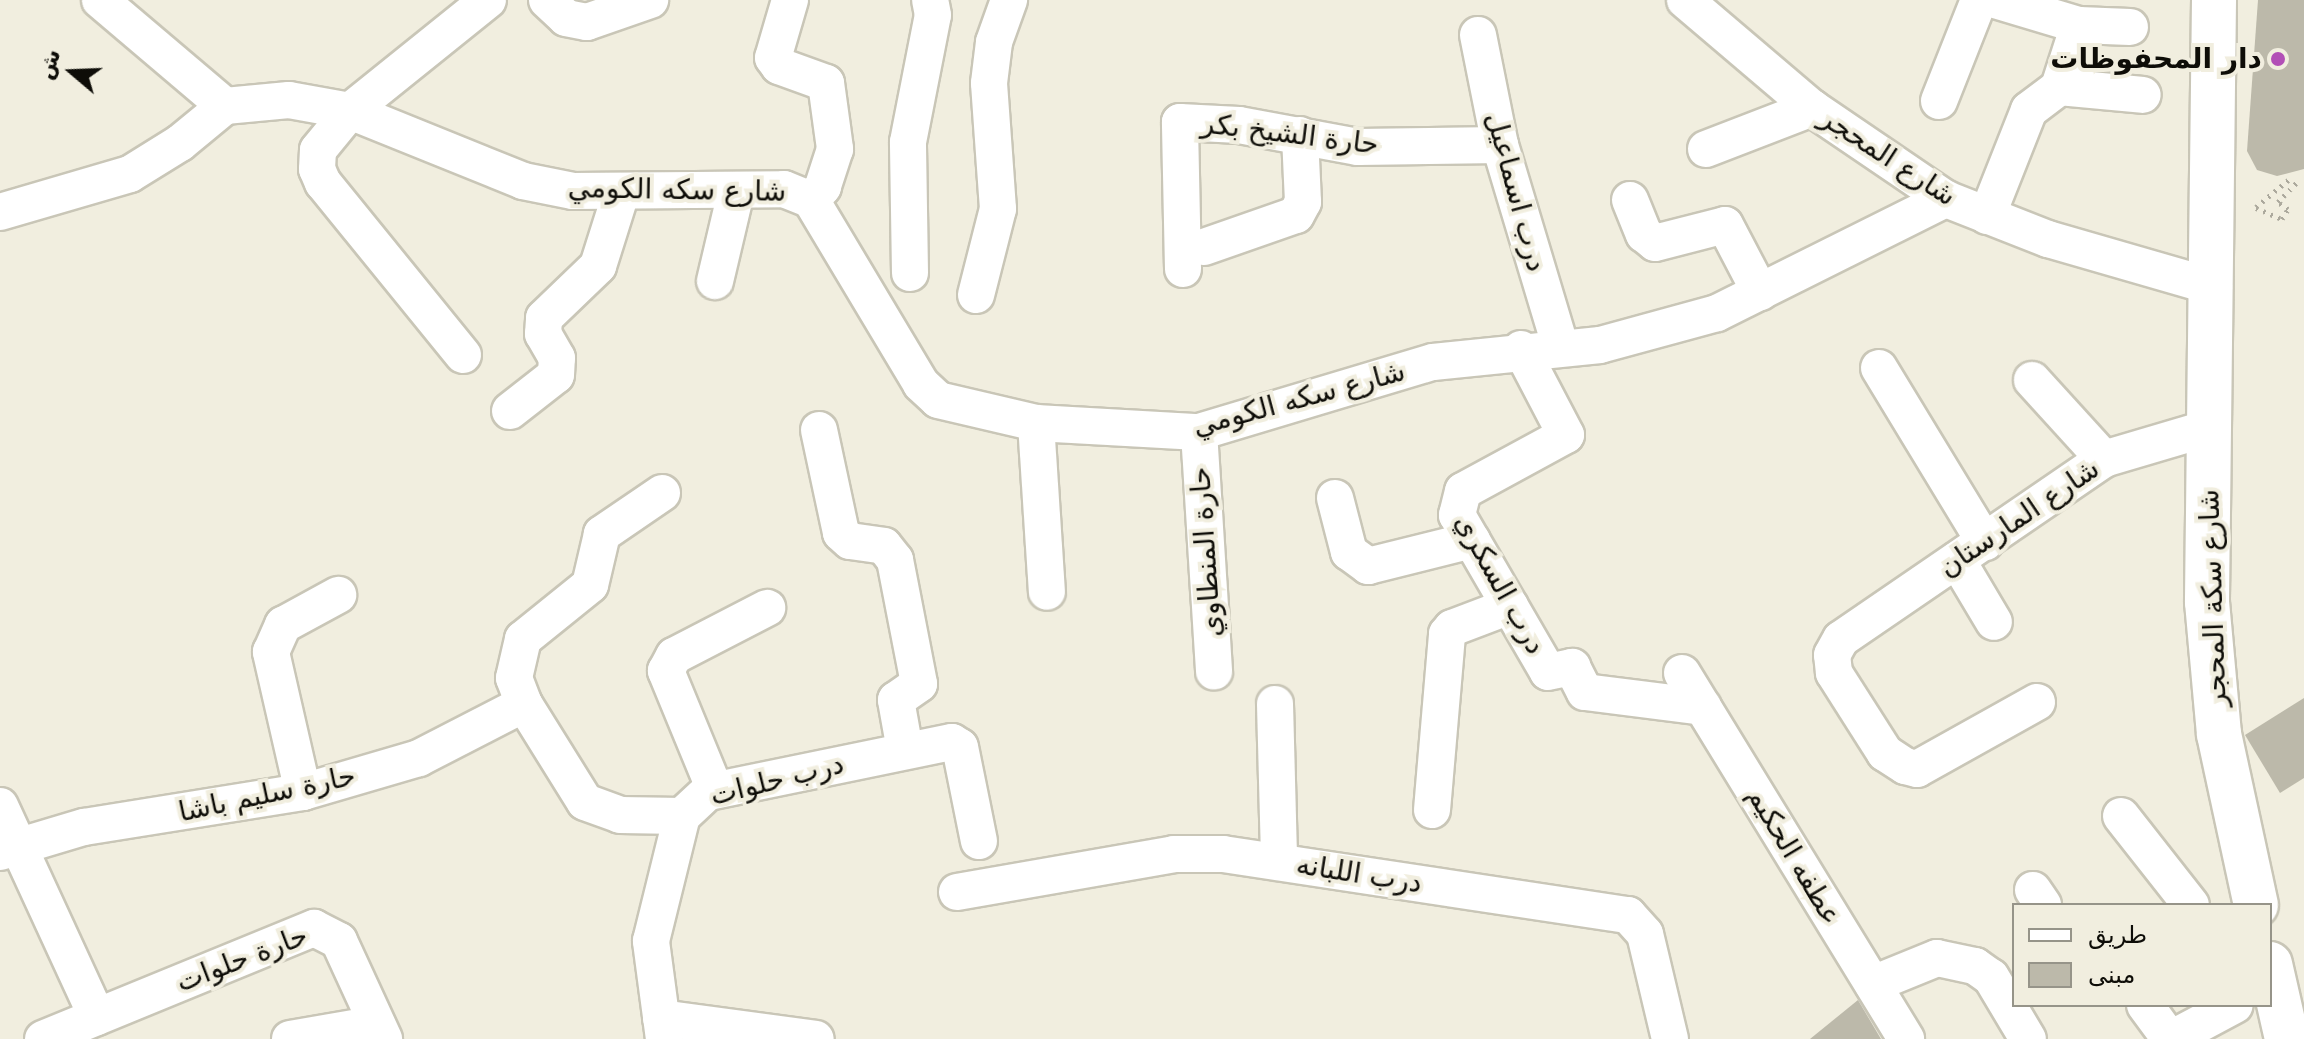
<!DOCTYPE html>
<meta charset="utf-8">
<style>
body{margin:0}
#map{position:relative;width:2304px;height:1039px;overflow:hidden;background:#f1eedf;font-family:"DejaVu Sans","Noto Sans Arabic",sans-serif}
div>[style]{position:absolute}
[style*='--x']{left:calc(var(--x)*1px);top:calc(var(--y)*1px);width:calc(var(--w)*1px);rotate:calc(var(--a)*1deg)}
.building>*{inset:0;background:#bcb9aa}
.path>*{height:5px;margin-top:-2.5px;transform-origin:0;background:repeating-linear-gradient(90deg,#aca99d 0 2px,transparent 0 8px)}
.roads{filter:drop-shadow(2px 0 #c9c6b7) drop-shadow(-2px 0 #c9c6b7) drop-shadow(0 2px #c9c6b7) drop-shadow(0 -2px #c9c6b7)}
.street>*{height:36px;margin:-18px;padding:0 18px;transform-origin:18px;border-radius:18px;background:#fff}
.secondary>*{height:44px;margin:-22px;padding:0 22px;transform-origin:22px;border-radius:22px;background:#fff}
.dots>*{width:22px;height:22px;translate:-50% -50%;box-sizing:border-box;border:4px solid #f1eedf;border-radius:50%}
span{translate:-50% -50%;white-space:nowrap;text-align:center;line-height:1.15;-webkit-text-stroke:8px #f1eedf;paint-order:stroke}
.poi-label{font-size:28px;color:#0e0d08;font-weight:700}
.right{translate:-100% -50%;text-align:right}
.street-label{font-size:28px;color:#0e0d08}
.legend{position:absolute;left:2012px;top:903px;width:260px;height:104px;box-sizing:border-box;background:#f1eedf;border:2px solid #969489;margin:0;padding:10px 14px;list-style:none;font-size:24px;color:#0e0d08}
.legend li{display:flex;align-items:center;gap:16px;height:40px}
.legend b{width:40px;border:2px solid #969489}
.north{position:absolute;left:32px;top:32px;width:80px;height:80px;-webkit-text-stroke:6px #f1eedf;paint-order:stroke;rotate:289deg;font-size:22px;font-weight:700;line-height:32px;text-align:center;color:#0e0d08}
.north::after{content:'';display:block;margin:auto;width:28px;height:36px;background:#0e0d08;clip-path:polygon(50% 0,100% 100%,50% 72%,0 100%)}
</style>
<div id="map">
<div class="building">
<i style="clip-path:polygon(2258px 0,2304px 0,2304px 169px,2277px 176px,2257px 170px,2247px 151px)"></i>
<i style="clip-path:polygon(2304px 698px,2304px 778px,2280px 793px,2245px 735px)"></i>
<i style="clip-path:polygon(1858px 1000px,1881px 1039px,1810px 1039px)"></i>
</div>
<div class="path">
<i style="--x:2256;--y:207;--w:47;--a:-39.8"></i>
<i style="--x:2256;--y:208;--w:28;--a:23"></i>
<i style="--x:2282;--y:219;--w:12;--a:-59"></i>
<i style="--x:2288;--y:209;--w:12;--a:-145"></i>
<i style="--x:2278;--y:202;--w:28;--a:-46"></i>
</div>
<div class="roads">
<div class="street">
<i style="--x:100;--y:0;--w:164;--a:40.3"></i>
<i style="--x:547;--y:0;--w:26;--a:43"></i>
<i style="--x:566;--y:18;--w:21;--a:11"></i>
<i style="--x:587;--y:22;--w:67;--a:-19.2"></i>
<i style="--x:790;--y:0;--w:60;--a:106.3"></i>
<i style="--x:773;--y:58;--w:10;--a:53"></i>
<i style="--x:779;--y:66;--w:50;--a:19.9"></i>
<i style="--x:826;--y:83;--w:67;--a:82.2"></i>
<i style="--x:835;--y:149;--w:40;--a:108"></i>
<i style="--x:823;--y:187;--w:18;--a:133"></i>
<i style="--x:1685;--y:0;--w:167;--a:40.4"></i>
<i style="--x:1812;--y:108;--w:162;--a:34.2"></i>
<i style="--x:1946;--y:199;--w:110;--a:21.4"></i>
<i style="--x:2048;--y:239;--w:173;--a:16.1"></i>
<i style="--x:1995;--y:0;--w:88;--a:16.6"></i>
<i style="--x:2079;--y:25;--w:51;--a:2.2"></i>
<i style="--x:1478;--y:35;--w:112;--a:78.7"></i>
<i style="--x:1500;--y:145;--w:212;--a:73.3"></i>
<i style="--x:2059;--y:87;--w:84;--a:5.4"></i>
<i style="--x:1939;--y:101;--w:109;--a:-68.4"></i>
<i style="--x:1706;--y:149;--w:114;--a:-21.1"></i>
<i style="--x:1630;--y:200;--w:37;--a:68"></i>
<i style="--x:1644;--y:234;--w:14;--a:39"></i>
<i style="--x:1655;--y:243;--w:72;--a:-14.4"></i>
<i style="--x:1725;--y:225;--w:76;--a:62.4"></i>
<i style="--x:0;--y:212;--w:135;--a:-16.3"></i>
<i style="--x:130;--y:174;--w:59;--a:-31.8"></i>
<i style="--x:180;--y:143;--w:58;--a:-39.4"></i>
<i style="--x:225;--y:106;--w:64;--a:-5.4"></i>
<i style="--x:289;--y:100;--w:62;--a:10.2"></i>
<i style="--x:350;--y:111;--w:187;--a:22"></i>
<i style="--x:523;--y:181;--w:51;--a:11.3"></i>
<i style="--x:573;--y:191;--w:211;--a:-0.5"></i>
<i style="--x:784;--y:189;--w:29;--a:22"></i>
<i style="--x:811;--y:200;--w:214;--a:59.1"></i>
<i style="--x:921;--y:384;--w:23;--a:43"></i>
<i style="--x:938;--y:400;--w:101;--a:13.2"></i>
<i style="--x:1036;--y:423;--w:163;--a:3.2"></i>
<i style="--x:1199;--y:432;--w:244;--a:-16.7"></i>
<i style="--x:1433;--y:362;--w:168;--a:-5.8"></i>
<i style="--x:1600;--y:345;--w:121;--a:-15.3"></i>
<i style="--x:1717;--y:313;--w:256;--a:-26.5"></i>
<i style="--x:1987;--y:216;--w:114;--a:-68.4"></i>
<i style="--x:2029;--y:110;--w:38;--a:-37"></i>
<i style="--x:2059;--y:87;--w:65;--a:-72.1"></i>
<i style="--x:1204;--y:247;--w:97;--a:-19.2"></i>
<i style="--x:1296;--y:215;--w:15;--a:-62"></i>
<i style="--x:1303;--y:202;--w:67;--a:-92.6"></i>
<i style="--x:1183;--y:269;--w:147;--a:-91.2"></i>
<i style="--x:1180;--y:122;--w:59;--a:2.9"></i>
<i style="--x:1239;--y:125;--w:121;--a:10.5"></i>
<i style="--x:1358;--y:147;--w:142;--a:-0.8"></i>
<i style="--x:910;--y:273;--w:131;--a:-90.9"></i>
<i style="--x:908;--y:142;--w:129;--a:-78.9"></i>
<i style="--x:933;--y:15;--w:15;--a:-101"></i>
<i style="--x:715;--y:281;--w:91;--a:-76.7"></i>
<i style="--x:976;--y:295;--w:89;--a:-75.7"></i>
<i style="--x:998;--y:209;--w:126;--a:-94.1"></i>
<i style="--x:989;--y:83;--w:41;--a:-83"></i>
<i style="--x:994;--y:42;--w:45;--a:-70.3"></i>
<i style="--x:1521;--y:349;--w:97;--a:62.4"></i>
<i style="--x:1566;--y:435;--w:117;--a:151.5"></i>
<i style="--x:1463;--y:491;--w:25;--a:104"></i>
<i style="--x:1457;--y:515;--w:181;--a:59.9"></i>
<i style="--x:1548;--y:672;--w:25;--a:-12"></i>
<i style="--x:1572;--y:667;--w:28;--a:63"></i>
<i style="--x:1585;--y:692;--w:119;--a:7.2"></i>
<i style="--x:463;--y:355;--w:222;--a:-129.1"></i>
<i style="--x:323;--y:183;--w:15;--a:-113"></i>
<i style="--x:317;--y:169;--w:19;--a:-87"></i>
<i style="--x:318;--y:150;--w:50;--a:-50.6"></i>
<i style="--x:350;--y:111;--w:177;--a:-38.8"></i>
<i style="--x:1879;--y:368;--w:204;--a:58.7"></i>
<i style="--x:2032;--y:380;--w:107;--a:47.7"></i>
<i style="--x:510;--y:411;--w:58;--a:-38"></i>
<i style="--x:556;--y:375;--w:17;--a:-87"></i>
<i style="--x:557;--y:358;--w:28;--a:-120"></i>
<i style="--x:543;--y:334;--w:16;--a:-86"></i>
<i style="--x:544;--y:318;--w:75;--a:-43.9"></i>
<i style="--x:598;--y:266;--w:77;--a:-72.5"></i>
<i style="--x:1036;--y:423;--w:169;--a:86.3"></i>
<i style="--x:819;--y:430;--w:105;--a:77.9"></i>
<i style="--x:841;--y:533;--w:12;--a:42"></i>
<i style="--x:850;--y:541;--w:34;--a:8"></i>
<i style="--x:884;--y:546;--w:18;--a:52"></i>
<i style="--x:895;--y:560;--w:126;--a:79"></i>
<i style="--x:919;--y:684;--w:28;--a:145"></i>
<i style="--x:896;--y:700;--w:51;--a:79.8"></i>
<i style="--x:1199;--y:432;--w:240;--a:86.4"></i>
<i style="--x:662;--y:493;--w:73;--a:145.7"></i>
<i style="--x:602;--y:534;--w:52;--a:103.2"></i>
<i style="--x:590;--y:585;--w:86;--a:141.1"></i>
<i style="--x:523;--y:639;--w:40;--a:103"></i>
<i style="--x:514;--y:678;--w:28;--a:69"></i>
<i style="--x:524;--y:704;--w:115;--a:58.1"></i>
<i style="--x:585;--y:802;--w:37;--a:20"></i>
<i style="--x:620;--y:815;--w:62;--a:0.9"></i>
<i style="--x:1335;--y:498;--w:56;--a:75.5"></i>
<i style="--x:1349;--y:552;--w:24;--a:36"></i>
<i style="--x:1368;--y:566;--w:107;--a:-14"></i>
<i style="--x:1957;--y:560;--w:72;--a:59.2"></i>
<i style="--x:1682;--y:673;--w:429;--a:58.5"></i>
<i style="--x:2037;--y:702;--w:137;--a:150.8"></i>
<i style="--x:1917;--y:769;--w:12;--a:-166"></i>
<i style="--x:1905;--y:766;--w:24;--a:-147"></i>
<i style="--x:1885;--y:753;--w:95;--a:-122.5"></i>
<i style="--x:1834;--y:673;--w:18;--a:-96"></i>
<i style="--x:1832;--y:655;--w:18;--a:-61"></i>
<i style="--x:1841;--y:639;--w:319;--a:-34.4"></i>
<i style="--x:2104;--y:459;--w:113;--a:-16.5"></i>
<i style="--x:1275;--y:704;--w:158;--a:88.5"></i>
<i style="--x:715;--y:790;--w:129;--a:-112.4"></i>
<i style="--x:666;--y:671;--w:17;--a:-62"></i>
<i style="--x:674;--y:656;--w:105;--a:-27.3"></i>
<i style="--x:303;--y:792;--w:144;--a:-102.9"></i>
<i style="--x:271;--y:652;--w:30;--a:-66"></i>
<i style="--x:283;--y:625;--w:63;--a:-28.6"></i>
<i style="--x:0;--y:806;--w:232;--a:65.3"></i>
<i style="--x:1432;--y:810;--w:177;--a:-85.1"></i>
<i style="--x:1447;--y:634;--w:8;--a:-50"></i>
<i style="--x:1452;--y:628;--w:62;--a:-20.8"></i>
<i style="--x:2121;--y:816;--w:113;--a:51.8"></i>
<i style="--x:0;--y:852;--w:88;--a:-16.6"></i>
<i style="--x:84;--y:827;--w:222;--a:-9.1"></i>
<i style="--x:303;--y:792;--w:121;--a:-16.3"></i>
<i style="--x:419;--y:758;--w:118;--a:-27.2"></i>
<i style="--x:2033;--y:890;--w:18;--a:56"></i>
<i style="--x:957;--y:892;--w:220;--a:-9.9"></i>
<i style="--x:1174;--y:854;--w:49;--a:0"></i>
<i style="--x:1223;--y:854;--w:410;--a:8.6"></i>
<i style="--x:1628;--y:915;--w:25;--a:48"></i>
<i style="--x:1645;--y:934;--w:108;--a:76.6"></i>
<i style="--x:1873;--y:984;--w:69;--a:-22.1"></i>
<i style="--x:1937;--y:958;--w:39;--a:12"></i>
<i style="--x:1975;--y:966;--w:19;--a:35"></i>
<i style="--x:1991;--y:977;--w:72;--a:59.2"></i>
<i style="--x:2145;--y:1005;--w:42;--a:53.7"></i>
<i style="--x:661;--y:1018;--w:156;--a:7.7"></i>
<i style="--x:43;--y:1039;--w:293;--a:-22.3"></i>
<i style="--x:314;--y:928;--w:28;--a:27"></i>
<i style="--x:339;--y:941;--w:108;--a:65.3"></i>
<i style="--x:290;--y:1039;--w:88;--a:-9.8"></i>
<i style="--x:664;--y:1039;--w:99;--a:-97.6"></i>
<i style="--x:651;--y:941;--w:129;--a:-76.1"></i>
<i style="--x:682;--y:816;--w:35;--a:-43"></i>
<i style="--x:708;--y:792;--w:249;--a:-11.6"></i>
<i style="--x:952;--y:742;--w:9;--a:32"></i>
<i style="--x:960;--y:747;--w:96;--a:78.6"></i>
<i style="--x:2171;--y:1039;--w:72;--a:-28"></i>
</div>
<div class="secondary">
<i style="--x:2214;--y:0;--w:602;--a:90.67"></i>
<i style="--x:2207;--y:602;--w:133;--a:84.8"></i>
<i style="--x:2219;--y:734;--w:175;--a:77.8"></i>
<i style="--x:2270;--y:964;--w:77;--a:77.2"></i>
</div>
</div>
<div class="dots">
<i style="left:2278px;top:59px;background:#b24fb6"></i>
</div>
<div class="poi-label">
<span class="right" style="left:2262px;top:59px">دار المحفوظات</span>
</div>
<div class="street-label">
<span style="left:1290px;top:134px;rotate:7deg">حارة الشيخ بكر</span>
<span style="left:1888px;top:157px;rotate:33deg">شارع المحجر</span>
<span style="left:677px;top:190px;rotate:1deg">شارع سكه الكومي</span>
<span style="left:1516px;top:192px;rotate:75deg">درب اسماعيل</span>
<span style="left:1299px;top:399px;rotate:-15deg">شارع سكه الكومي</span>
<span style="left:2019px;top:518px;rotate:-34deg">شارع المارستان</span>
<span style="left:1206px;top:552px;rotate:-94deg">حارة المنطاوي</span>
<span style="left:1500px;top:584px;rotate:61deg">درب السكري</span>
<span style="left:2213px;top:598px;rotate:-92deg">شارع سكة المحجر</span>
<span style="left:777px;top:780px;rotate:-14deg">درب حلوات</span>
<span style="left:267px;top:794px;rotate:-12deg">حارة سليم باشا</span>
<span style="left:1794px;top:856px;rotate:59deg">عطفه الحكيم</span>
<span style="left:1359px;top:874px;rotate:9deg">درب اللبانه</span>
<span style="left:242px;top:959px;rotate:-21deg">حارة حلوات</span>
</div>
<ul class="legend">
<li><b style="height:10px;background:#fff"></b>طريق</li>
<li><b style="height:22px;background:#bcb9aa"></b>مبنى</li>
</ul>
<div class="north">ش</div>
</div>
